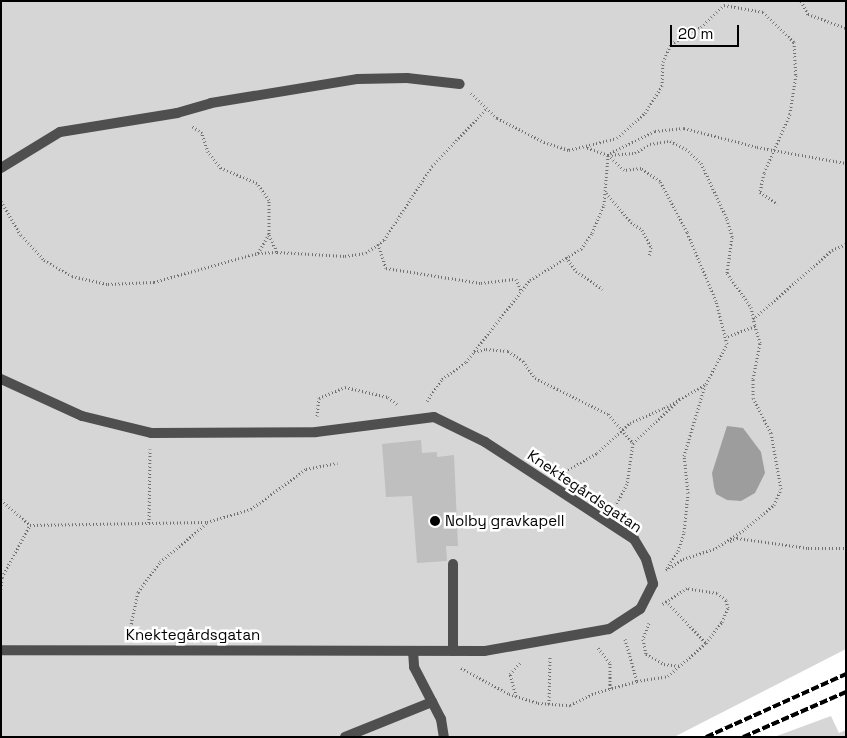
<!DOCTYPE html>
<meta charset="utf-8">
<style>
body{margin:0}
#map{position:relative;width:847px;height:738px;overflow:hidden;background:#fff;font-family:"Space Grotesk",sans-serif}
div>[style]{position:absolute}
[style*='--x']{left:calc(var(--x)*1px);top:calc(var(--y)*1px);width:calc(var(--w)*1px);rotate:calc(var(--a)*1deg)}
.green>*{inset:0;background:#d6d6d6}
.water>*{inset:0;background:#9d9d9d}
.building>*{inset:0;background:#bfbfbf}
.path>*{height:3px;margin-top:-1.5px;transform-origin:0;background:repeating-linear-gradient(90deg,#717171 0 1px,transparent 0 3.5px)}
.lane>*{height:10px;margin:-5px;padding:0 5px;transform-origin:5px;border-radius:5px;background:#4f4f4f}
.street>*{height:10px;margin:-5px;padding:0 5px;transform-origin:5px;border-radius:5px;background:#4f4f4f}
.rail>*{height:4px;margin-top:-2px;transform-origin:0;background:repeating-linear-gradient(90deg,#000 0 8px,transparent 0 10.5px)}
.dots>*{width:14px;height:14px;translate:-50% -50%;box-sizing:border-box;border:2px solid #fff;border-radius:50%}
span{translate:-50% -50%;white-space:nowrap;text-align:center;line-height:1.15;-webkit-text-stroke:5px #fff;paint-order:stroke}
.street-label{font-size:15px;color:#000}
.poi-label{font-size:15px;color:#000}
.left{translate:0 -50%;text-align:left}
.frame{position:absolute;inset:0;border:2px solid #000;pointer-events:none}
.scale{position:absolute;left:670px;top:25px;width:69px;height:22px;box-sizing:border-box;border:2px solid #000;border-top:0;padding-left:6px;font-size:15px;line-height:18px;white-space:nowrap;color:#000;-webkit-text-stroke:4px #fff;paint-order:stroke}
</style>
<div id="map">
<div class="green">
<i style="clip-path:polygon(1px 1px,846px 1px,846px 649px,674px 737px,1px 737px)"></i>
<i style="clip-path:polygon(831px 716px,839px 733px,846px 730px,846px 737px,774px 737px)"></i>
</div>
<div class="water">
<i style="clip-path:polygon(727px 426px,743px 428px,761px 452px,765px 473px,755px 493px,741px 501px,727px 500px,716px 494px,714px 487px,712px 473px)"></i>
</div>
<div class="building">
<i style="clip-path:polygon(421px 440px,422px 453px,437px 452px,437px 457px,454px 455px,458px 546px,446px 546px,447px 561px,417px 563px,412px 496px,386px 497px,382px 444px)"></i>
</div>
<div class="path">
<i style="--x:801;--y:1;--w:15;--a:62"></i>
<i style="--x:808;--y:14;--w:40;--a:20.2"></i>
<i style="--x:471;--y:93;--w:36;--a:44"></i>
<i style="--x:497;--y:118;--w:53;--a:27.1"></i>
<i style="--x:544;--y:142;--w:26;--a:18"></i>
<i style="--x:569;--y:150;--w:49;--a:-14"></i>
<i style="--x:617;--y:138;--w:38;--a:-42"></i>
<i style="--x:645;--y:113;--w:32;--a:-58"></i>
<i style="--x:662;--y:86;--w:24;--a:-88"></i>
<i style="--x:663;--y:62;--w:20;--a:-66"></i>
<i style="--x:671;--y:44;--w:34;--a:-30"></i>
<i style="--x:701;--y:27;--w:32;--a:-44"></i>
<i style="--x:724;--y:5;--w:40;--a:10"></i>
<i style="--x:763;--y:12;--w:43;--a:44.1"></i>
<i style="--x:794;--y:42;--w:33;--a:87"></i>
<i style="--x:796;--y:75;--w:39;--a:99"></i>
<i style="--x:790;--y:114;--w:64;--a:113.8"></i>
<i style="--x:764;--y:173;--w:19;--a:102"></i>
<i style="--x:760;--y:192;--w:21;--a:35"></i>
<i style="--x:610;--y:153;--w:50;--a:-26.1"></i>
<i style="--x:655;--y:131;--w:29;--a:-6"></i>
<i style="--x:684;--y:128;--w:75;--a:14.6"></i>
<i style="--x:757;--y:147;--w:90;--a:10.2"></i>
<i style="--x:608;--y:155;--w:27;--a:-4"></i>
<i style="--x:635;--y:153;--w:17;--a:-31"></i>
<i style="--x:650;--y:144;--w:20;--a:-9"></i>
<i style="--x:670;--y:141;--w:18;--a:27"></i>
<i style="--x:686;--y:149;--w:21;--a:43"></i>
<i style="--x:701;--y:163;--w:62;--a:65.1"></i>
<i style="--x:727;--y:219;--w:19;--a:74"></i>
<i style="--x:732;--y:237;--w:36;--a:98"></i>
<i style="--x:727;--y:273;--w:42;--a:54.8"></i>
<i style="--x:751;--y:307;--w:19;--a:78"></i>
<i style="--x:606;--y:193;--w:38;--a:49"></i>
<i style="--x:631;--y:222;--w:14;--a:36"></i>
<i style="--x:642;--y:230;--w:19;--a:62"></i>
<i style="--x:651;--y:247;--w:10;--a:101"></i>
<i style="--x:1;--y:201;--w:39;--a:60"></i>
<i style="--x:21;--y:235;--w:34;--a:47"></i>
<i style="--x:44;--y:260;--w:32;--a:30"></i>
<i style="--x:72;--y:276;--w:37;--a:13"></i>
<i style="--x:108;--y:284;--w:46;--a:-2.5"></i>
<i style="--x:154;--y:282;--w:108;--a:-15.6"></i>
<i style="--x:258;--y:253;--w:22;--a:-60"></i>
<i style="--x:269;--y:234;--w:34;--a:-90"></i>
<i style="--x:269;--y:200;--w:21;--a:-125"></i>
<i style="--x:257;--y:183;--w:39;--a:-157"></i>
<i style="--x:221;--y:168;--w:21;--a:-129"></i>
<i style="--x:208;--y:152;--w:20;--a:-108"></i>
<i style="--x:202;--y:133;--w:12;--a:-145"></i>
<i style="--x:269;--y:235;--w:19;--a:65"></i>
<i style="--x:277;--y:252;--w:68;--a:3.4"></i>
<i style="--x:345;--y:256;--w:21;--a:-8"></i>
<i style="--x:366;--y:253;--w:22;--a:-36"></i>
<i style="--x:384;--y:240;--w:88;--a:-57"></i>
<i style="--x:432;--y:166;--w:80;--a:-46.5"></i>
<i style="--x:378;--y:244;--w:25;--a:72"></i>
<i style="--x:386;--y:268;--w:96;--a:9"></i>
<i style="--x:481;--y:283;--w:35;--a:-7"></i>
<i style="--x:516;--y:279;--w:12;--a:66"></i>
<i style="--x:258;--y:253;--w:19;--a:-3"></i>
<i style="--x:566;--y:257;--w:17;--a:54"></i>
<i style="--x:576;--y:271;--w:32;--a:34"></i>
<i style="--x:753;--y:319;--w:105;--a:-41.1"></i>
<i style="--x:832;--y:250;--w:15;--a:-23"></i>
<i style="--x:474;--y:352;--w:12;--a:-14"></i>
<i style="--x:486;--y:349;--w:22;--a:5"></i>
<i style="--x:508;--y:351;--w:18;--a:34"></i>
<i style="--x:523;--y:361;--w:21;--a:55"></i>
<i style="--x:535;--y:378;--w:81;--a:26.3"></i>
<i style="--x:608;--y:414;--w:38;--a:49"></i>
<i style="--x:633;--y:443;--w:41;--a:98.3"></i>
<i style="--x:627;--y:484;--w:27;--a:118"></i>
<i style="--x:427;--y:401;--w:27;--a:-56"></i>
<i style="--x:442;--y:379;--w:29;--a:-35"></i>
<i style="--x:466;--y:362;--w:104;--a:-52"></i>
<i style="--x:530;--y:280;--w:60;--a:-31.3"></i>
<i style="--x:581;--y:249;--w:19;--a:-55"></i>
<i style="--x:592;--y:233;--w:30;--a:-67"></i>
<i style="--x:604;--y:205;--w:50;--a:-85.4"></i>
<i style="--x:608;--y:155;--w:24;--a:-161"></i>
<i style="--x:317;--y:416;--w:18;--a:-84"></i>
<i style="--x:319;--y:398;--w:28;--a:-23"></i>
<i style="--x:345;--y:387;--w:44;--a:13.1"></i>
<i style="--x:388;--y:397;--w:13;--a:39"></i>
<i style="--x:633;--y:443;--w:64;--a:-43.1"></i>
<i style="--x:562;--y:473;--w:40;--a:-29.7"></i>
<i style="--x:597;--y:453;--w:45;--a:-42.3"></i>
<i style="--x:630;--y:423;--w:37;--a:-24"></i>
<i style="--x:664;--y:408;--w:48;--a:-29.7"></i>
<i style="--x:706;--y:384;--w:45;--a:-62.3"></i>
<i style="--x:727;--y:344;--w:44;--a:-104.3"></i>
<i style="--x:716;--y:301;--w:75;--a:-112.8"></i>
<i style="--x:687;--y:232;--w:58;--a:-117.9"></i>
<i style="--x:660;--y:181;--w:23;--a:-146"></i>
<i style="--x:641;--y:168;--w:17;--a:173"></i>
<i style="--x:624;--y:170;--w:22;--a:-137"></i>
<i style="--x:1;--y:500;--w:38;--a:41"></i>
<i style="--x:30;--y:525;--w:177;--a:-1"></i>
<i style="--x:207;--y:522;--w:46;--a:-16.5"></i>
<i style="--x:251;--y:509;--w:68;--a:-36"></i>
<i style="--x:306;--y:469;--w:32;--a:-11"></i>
<i style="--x:149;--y:523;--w:74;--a:-89.2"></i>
<i style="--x:730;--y:541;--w:8;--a:-23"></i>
<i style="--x:737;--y:538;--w:72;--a:8"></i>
<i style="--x:808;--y:548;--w:38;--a:0"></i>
<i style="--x:667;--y:568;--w:20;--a:-57"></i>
<i style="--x:678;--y:551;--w:20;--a:-72"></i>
<i style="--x:684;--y:532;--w:39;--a:-84"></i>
<i style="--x:688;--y:493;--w:37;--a:-96"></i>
<i style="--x:684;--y:456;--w:74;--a:-73.5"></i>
<i style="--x:666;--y:570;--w:20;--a:-33"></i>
<i style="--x:683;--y:559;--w:35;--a:-18"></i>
<i style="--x:716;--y:548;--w:35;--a:-33"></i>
<i style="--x:745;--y:529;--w:38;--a:-40"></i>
<i style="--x:774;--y:505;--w:17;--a:-66"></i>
<i style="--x:781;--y:489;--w:57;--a:-100.1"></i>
<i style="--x:771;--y:433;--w:39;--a:-117"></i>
<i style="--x:753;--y:398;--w:19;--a:-90"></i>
<i style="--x:753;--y:379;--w:37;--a:-79"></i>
<i style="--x:760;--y:343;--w:18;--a:-106"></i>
<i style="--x:755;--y:326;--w:31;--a:159"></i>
<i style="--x:1;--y:589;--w:12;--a:-85"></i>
<i style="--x:2;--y:577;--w:59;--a:-61.7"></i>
<i style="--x:666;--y:601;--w:58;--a:46.4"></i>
<i style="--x:649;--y:623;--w:17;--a:111"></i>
<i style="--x:643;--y:639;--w:15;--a:79"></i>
<i style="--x:646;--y:654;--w:21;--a:29"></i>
<i style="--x:664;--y:664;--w:17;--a:7"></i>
<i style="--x:129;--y:634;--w:43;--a:-77.9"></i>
<i style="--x:138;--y:592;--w:37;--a:-54"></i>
<i style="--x:160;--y:562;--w:61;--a:-39.7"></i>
<i style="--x:625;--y:639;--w:44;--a:74.1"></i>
<i style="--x:637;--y:681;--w:31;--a:-9"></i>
<i style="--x:668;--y:676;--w:50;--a:-41"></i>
<i style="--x:706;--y:643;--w:26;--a:-53"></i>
<i style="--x:722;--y:622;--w:15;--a:-67"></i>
<i style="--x:728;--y:608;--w:8;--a:-104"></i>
<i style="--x:726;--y:600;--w:11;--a:-142"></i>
<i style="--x:717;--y:593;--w:30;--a:-171"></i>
<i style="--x:687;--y:588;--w:30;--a:147"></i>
<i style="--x:598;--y:648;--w:19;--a:51"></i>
<i style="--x:610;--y:663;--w:27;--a:90"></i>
<i style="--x:461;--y:668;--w:55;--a:28.4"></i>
<i style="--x:509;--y:694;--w:30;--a:17"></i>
<i style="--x:538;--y:703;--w:32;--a:4"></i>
<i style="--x:570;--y:705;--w:28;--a:-26"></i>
<i style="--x:595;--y:693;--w:44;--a:-15.9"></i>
<i style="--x:516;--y:696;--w:23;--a:-105"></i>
<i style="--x:510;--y:674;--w:15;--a:-48"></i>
<i style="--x:549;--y:704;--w:48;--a:-88.8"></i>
</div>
<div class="lane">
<i style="--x:1;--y:168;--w:69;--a:-31.4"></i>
<i style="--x:60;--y:132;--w:119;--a:-9.2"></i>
<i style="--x:177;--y:113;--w:35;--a:-16"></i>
<i style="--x:211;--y:103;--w:149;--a:-9.3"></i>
<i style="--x:358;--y:79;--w:49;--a:-1.2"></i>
<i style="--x:407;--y:78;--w:53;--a:6.5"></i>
<i style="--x:453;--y:564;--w:87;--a:90"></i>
</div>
<div class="street">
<i style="--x:1;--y:379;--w:89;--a:24.6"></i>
<i style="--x:82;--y:416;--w:71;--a:13.8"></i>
<i style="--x:151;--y:433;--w:165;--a:-0.3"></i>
<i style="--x:316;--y:432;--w:119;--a:-7.2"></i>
<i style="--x:434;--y:417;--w:57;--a:26.1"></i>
<i style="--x:485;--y:442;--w:178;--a:33.1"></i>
<i style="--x:634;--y:539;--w:23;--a:59"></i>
<i style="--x:646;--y:559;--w:26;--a:74"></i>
<i style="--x:653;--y:584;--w:28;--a:117"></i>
<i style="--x:640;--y:609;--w:37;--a:147"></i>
<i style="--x:609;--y:629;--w:127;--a:170"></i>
<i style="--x:484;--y:651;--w:483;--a:-179.9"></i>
<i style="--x:413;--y:651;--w:16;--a:86"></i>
<i style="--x:414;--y:667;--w:59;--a:62.6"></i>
<i style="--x:441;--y:719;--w:18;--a:81"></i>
<i style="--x:345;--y:737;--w:94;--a:-21.9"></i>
</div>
<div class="rail">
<i style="--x:706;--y:737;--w:154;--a:-24.2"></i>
<i style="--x:743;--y:737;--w:112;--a:-23.6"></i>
</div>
<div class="dots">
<i style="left:435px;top:521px;background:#000"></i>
</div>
<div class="street-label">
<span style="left:585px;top:491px;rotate:34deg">Knektegårdsgatan</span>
<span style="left:193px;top:635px">Knektegårdsgatan</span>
</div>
<div class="poi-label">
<span class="left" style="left:445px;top:521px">Nolby gravkapell</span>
</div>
<div class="frame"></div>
<div class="scale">20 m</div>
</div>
